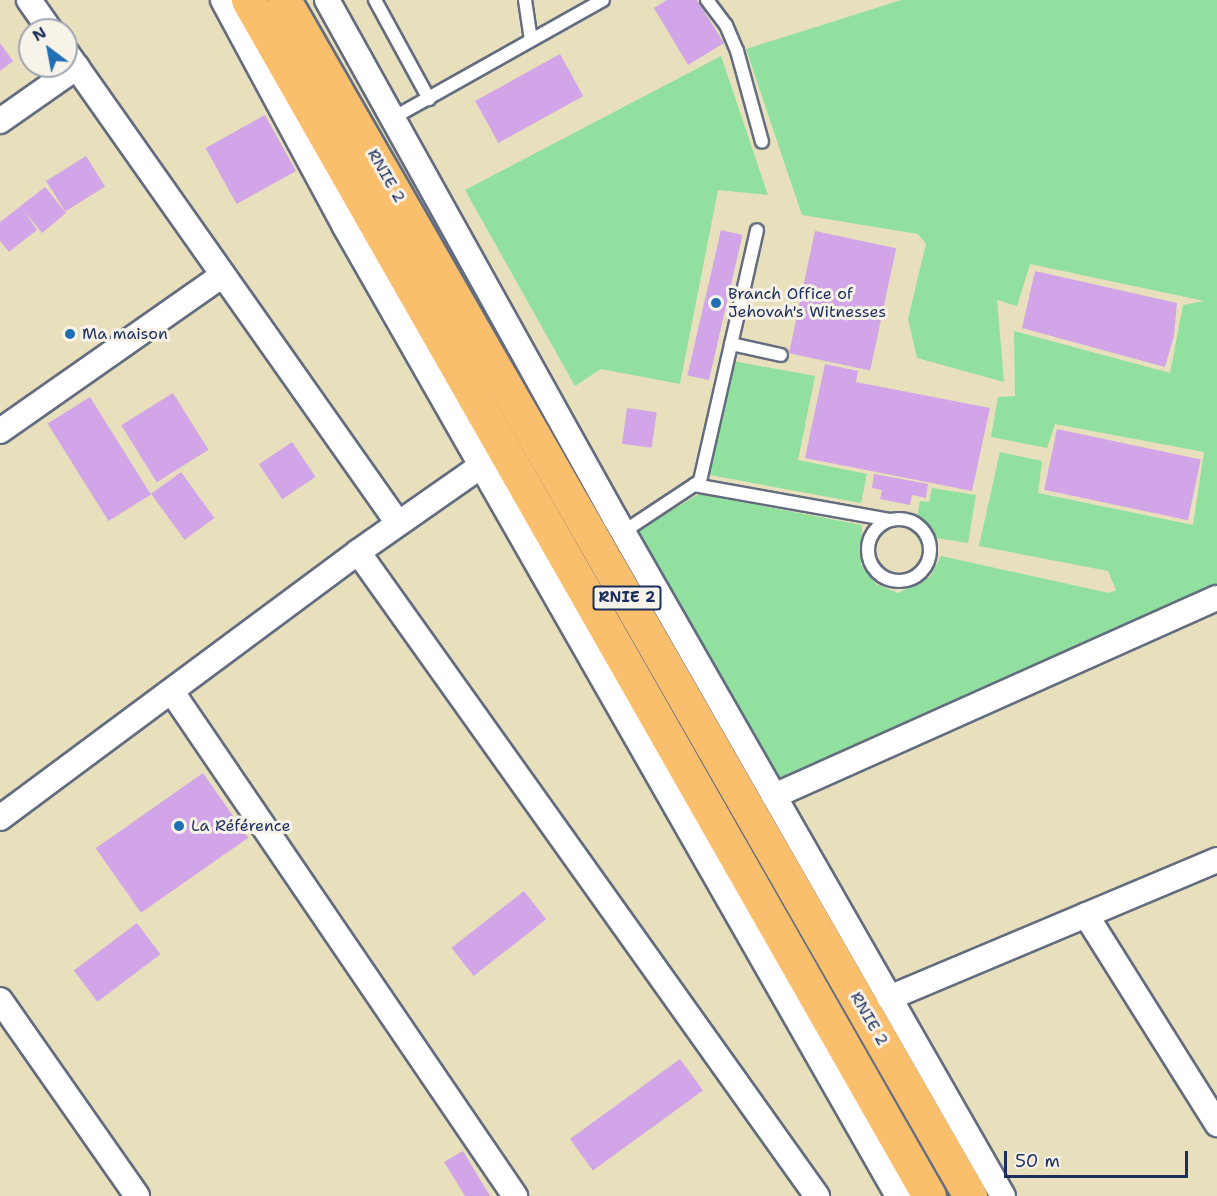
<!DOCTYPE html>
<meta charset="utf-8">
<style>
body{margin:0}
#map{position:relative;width:1217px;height:1196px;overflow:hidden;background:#e8e0bc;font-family:"Shantell Sans",sans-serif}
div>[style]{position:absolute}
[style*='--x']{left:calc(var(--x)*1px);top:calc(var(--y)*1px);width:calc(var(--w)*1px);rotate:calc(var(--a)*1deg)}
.green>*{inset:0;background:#91e09f}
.building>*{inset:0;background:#d1a5e7;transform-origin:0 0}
.roads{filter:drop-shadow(2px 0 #636d7f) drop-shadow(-2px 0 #636d7f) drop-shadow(0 2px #636d7f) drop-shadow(0 -2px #636d7f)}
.lane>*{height:12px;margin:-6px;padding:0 6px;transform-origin:6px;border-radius:6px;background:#fff}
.lane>.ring{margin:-6px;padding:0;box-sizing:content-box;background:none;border:12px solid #fff;border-radius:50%}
.street>*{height:24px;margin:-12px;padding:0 12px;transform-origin:12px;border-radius:12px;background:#fff}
.highway>*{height:33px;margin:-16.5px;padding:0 16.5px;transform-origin:16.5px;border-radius:16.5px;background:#f9bf6c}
.dots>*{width:16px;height:16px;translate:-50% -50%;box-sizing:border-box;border:3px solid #f7f3e8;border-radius:50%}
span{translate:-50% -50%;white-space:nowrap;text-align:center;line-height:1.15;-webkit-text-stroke:6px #f7f3e8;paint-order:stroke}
.shield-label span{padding:2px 4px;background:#f7f3e8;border:2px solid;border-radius:4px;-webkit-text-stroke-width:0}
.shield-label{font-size:15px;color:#1b2f5e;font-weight:700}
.street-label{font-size:16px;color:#1b2f5e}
.poi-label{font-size:16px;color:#1b2f5e}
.left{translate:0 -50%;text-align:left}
.north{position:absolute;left:18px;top:18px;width:60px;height:60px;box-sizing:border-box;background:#f7f3e8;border:2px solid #9fa5b1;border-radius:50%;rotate:328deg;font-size:16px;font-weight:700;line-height:24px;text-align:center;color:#1b2f5e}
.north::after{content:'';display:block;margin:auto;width:21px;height:27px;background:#1f6fb2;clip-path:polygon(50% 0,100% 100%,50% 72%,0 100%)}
.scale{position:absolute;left:1004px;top:1151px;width:184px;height:27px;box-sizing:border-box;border:3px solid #1b2f5e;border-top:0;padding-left:8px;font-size:18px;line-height:21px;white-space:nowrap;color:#1b2f5e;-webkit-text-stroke:4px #f7f3e8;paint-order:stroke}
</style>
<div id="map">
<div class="green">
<i style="clip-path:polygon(901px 0,1217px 0,1217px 584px,780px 781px,635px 532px,699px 494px,862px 525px,861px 565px,876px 584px,898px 593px,930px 577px,941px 556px,1109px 593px,1116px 590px,1108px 571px,979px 546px,1000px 452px,1042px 461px,1038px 493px,1193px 525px,1204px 452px,1055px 424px,1047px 448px,991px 437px,998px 397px,1015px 396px,1014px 331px,1170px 373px,1183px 305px,1204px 301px,1030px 264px,1017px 306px,997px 300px,1004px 382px,917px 358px,908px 319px,926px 244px,918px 234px,802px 215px,746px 49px)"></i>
<i style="clip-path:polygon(721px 56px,768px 195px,718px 190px,680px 384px,601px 369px,575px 386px,465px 190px)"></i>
<i style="clip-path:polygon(733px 361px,815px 376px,798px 460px,867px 474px,861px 503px,710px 475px)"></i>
<i style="clip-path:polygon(932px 488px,976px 495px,968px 543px,936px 538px,917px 519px,920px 501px,929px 502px)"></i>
</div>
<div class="building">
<i style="clip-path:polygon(667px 0,697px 0,724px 43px,688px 65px,654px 8px)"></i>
<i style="clip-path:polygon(0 43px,13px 61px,0 71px)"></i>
<i style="left:560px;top:54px;width:48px;height:97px;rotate:61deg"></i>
<i style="left:265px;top:115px;width:64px;height:68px;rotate:61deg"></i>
<i style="left:86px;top:156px;width:36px;height:47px;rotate:58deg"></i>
<i style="clip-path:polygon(45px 187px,66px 213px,42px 233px,24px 211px,37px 230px,9px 252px,0 241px,0 222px)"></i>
<i style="left:721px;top:230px;width:22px;height:149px;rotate:13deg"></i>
<i style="left:815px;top:231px;width:83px;height:125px;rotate:12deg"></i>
<i style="clip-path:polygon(1035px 271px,1177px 303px,1174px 336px,1165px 367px,1022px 328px)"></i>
<i style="clip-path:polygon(825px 364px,858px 371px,856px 382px,990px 408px,972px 491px,805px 458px)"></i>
<i style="left:173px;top:393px;width:67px;height:61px;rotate:58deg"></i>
<i style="left:90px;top:397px;width:115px;height:50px;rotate:58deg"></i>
<i style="left:627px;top:408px;width:30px;height:36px;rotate:8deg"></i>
<i style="left:1057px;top:429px;width:147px;height:62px;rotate:12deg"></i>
<i style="left:292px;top:442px;width:42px;height:40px;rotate:56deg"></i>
<i style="left:181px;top:472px;width:57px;height:37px;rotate:54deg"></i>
<i style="clip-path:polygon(874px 474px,928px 484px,926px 498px,912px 495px,910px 505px,880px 499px,882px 490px,872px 488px)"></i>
<i style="left:203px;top:773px;width:79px;height:131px;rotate:55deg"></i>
<i style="left:524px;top:891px;width:36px;height:92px;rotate:52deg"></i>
<i style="left:137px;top:923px;width:39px;height:79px;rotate:53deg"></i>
<i style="left:680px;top:1059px;width:39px;height:136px;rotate:54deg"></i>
<i style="clip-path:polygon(463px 1151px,490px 1196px,465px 1196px,444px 1162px)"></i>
</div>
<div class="roads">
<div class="lane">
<i style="--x:375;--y:0;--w:113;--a:61.4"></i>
<i style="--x:525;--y:0;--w:40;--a:81.5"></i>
<i style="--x:707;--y:0;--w:31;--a:53"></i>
<i style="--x:726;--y:25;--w:28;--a:67"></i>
<i style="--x:737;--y:51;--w:94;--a:74.6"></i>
<i style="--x:391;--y:119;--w:243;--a:-29.3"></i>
<i style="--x:731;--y:344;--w:51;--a:12.4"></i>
<i style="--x:694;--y:485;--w:200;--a:10.1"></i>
<i class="ring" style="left:868px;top:519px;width:50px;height:50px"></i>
<i style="--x:623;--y:532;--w:92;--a:-33.5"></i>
<i style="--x:700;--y:481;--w:257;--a:-77.2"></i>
</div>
<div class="street">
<i style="--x:29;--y:0;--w:37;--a:55"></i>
<i style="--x:223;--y:0;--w:255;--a:61.7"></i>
<i style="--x:344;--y:225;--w:1118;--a:60.29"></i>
<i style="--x:327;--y:0;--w:593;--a:60.93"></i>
<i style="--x:615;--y:518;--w:781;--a:60.22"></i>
<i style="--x:66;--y:52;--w:576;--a:54.82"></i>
<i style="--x:0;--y:121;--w:94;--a:-35"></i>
<i style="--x:0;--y:431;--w:272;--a:-35"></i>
<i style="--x:358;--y:552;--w:791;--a:54.52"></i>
<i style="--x:172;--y:692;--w:610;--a:55.76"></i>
<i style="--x:774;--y:796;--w:485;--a:-24.1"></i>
<i style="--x:0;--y:818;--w:446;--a:-36.6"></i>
<i style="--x:358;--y:552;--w:164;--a:-35"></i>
<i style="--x:1086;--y:915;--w:247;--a:57.9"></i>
<i style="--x:889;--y:998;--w:356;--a:-22.8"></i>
<i style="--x:0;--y:1000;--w:239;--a:55"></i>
</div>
<div class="highway">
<i style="--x:248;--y:0;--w:1376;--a:60.34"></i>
<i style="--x:284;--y:0;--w:1379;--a:60.16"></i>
</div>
</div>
<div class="dots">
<i style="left:716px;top:303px;background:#1f6fb2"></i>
<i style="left:70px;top:334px;background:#1f6fb2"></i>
<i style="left:179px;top:826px;background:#1f6fb2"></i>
</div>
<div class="shield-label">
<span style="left:627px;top:598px">RNIE 2</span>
</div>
<div class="street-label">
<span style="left:386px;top:176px;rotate:60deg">RNIE 2</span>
<span style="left:869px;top:1019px;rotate:60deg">RNIE 2</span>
</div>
<div class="poi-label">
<span class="left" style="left:728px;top:303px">Branch Office of<br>Jehovah's Witnesses</span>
<span class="left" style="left:82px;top:334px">Ma maison</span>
<span class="left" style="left:191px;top:826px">La Référence</span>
</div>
<div class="north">N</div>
<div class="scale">50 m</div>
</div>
